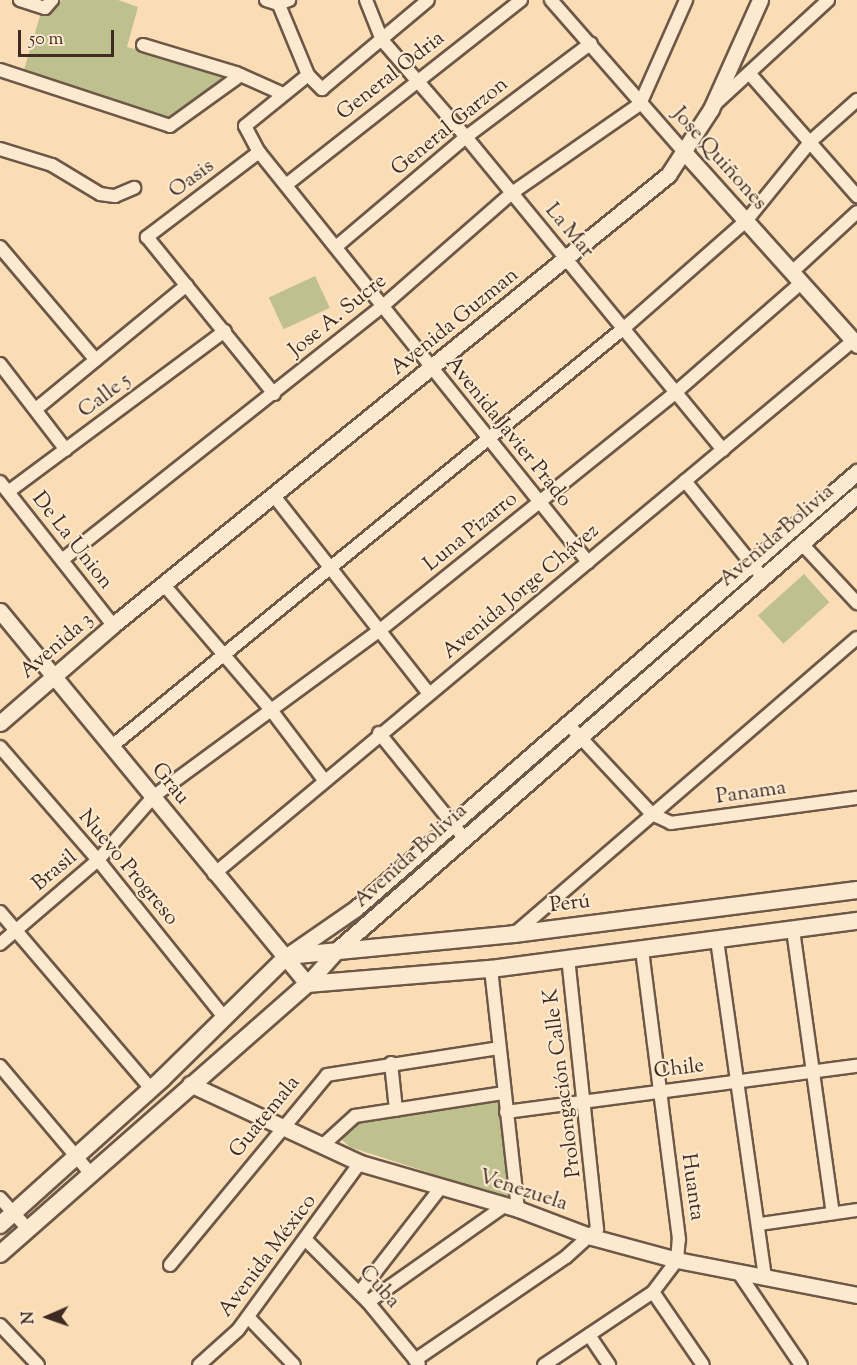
<!DOCTYPE html>
<meta charset="utf-8">
<style>
body{margin:0}
#map{position:relative;width:857px;height:1365px;overflow:hidden;background:#faddb5;font-family:"Sorts Mill Goudy",serif}
div>[style]{position:absolute}
[style*='--x']{left:calc(var(--x)*1px);top:calc(var(--y)*1px);width:calc(var(--w)*1px);rotate:calc(var(--a)*1deg)}
.green>*{inset:0;background:#bec18d;transform-origin:0 0}
.roads{filter:drop-shadow(2px 0 #6d5848) drop-shadow(-2px 0 #6d5848) drop-shadow(0 2px #6d5848) drop-shadow(0 -2px #6d5848)}
.minor>*{height:12px;margin:-6px;padding:0 6px;transform-origin:6px;border-radius:6px;background:#fce9cf}
.tertiary>*{height:15px;margin:-7.5px;padding:0 7.5px;transform-origin:7.5px;border-radius:7.5px;background:#fce9cf}
.secondary>*{height:16px;margin:-8px;padding:0 8px;transform-origin:8px;border-radius:8px;background:#fce9cf}
span{translate:-50% -50%;white-space:nowrap;text-align:center;line-height:1.15;-webkit-text-stroke:4.5px #fce9cf;paint-order:stroke}
.street-label{font-size:21px;color:#3e2b23}
.north{position:absolute;left:18px;top:1287px;width:60px;height:60px;-webkit-text-stroke:4px #fce9cf;paint-order:stroke;rotate:268deg;font-size:16px;font-weight:700;line-height:24px;text-align:center;color:#3e2b23}
.north::after{content:'';display:block;margin:auto;width:21px;height:27px;background:#3e2b23;clip-path:polygon(50% 0,100% 100%,50% 72%,0 100%)}
.scale{position:absolute;left:18px;top:30px;width:96px;height:27px;box-sizing:border-box;border:3px solid #3e2b23;border-top:0;padding-left:8px;font-size:18px;line-height:21px;white-space:nowrap;color:#3e2b23;-webkit-text-stroke:4px #fce9cf;paint-order:stroke}
</style>
<div id="map">
<div class="green">
<i style="clip-path:polygon(62px 0,118px 0,138px 7px,127px 47px,218px 73px,226px 79px,171px 121px,23px 73px,40px 16px,50px 16px)"></i>
<i style="left:315px;top:276px;width:35px;height:51px;rotate:65deg"></i>
<i style="left:804px;top:574px;width:38px;height:62px;rotate:48deg"></i>
<i style="clip-path:polygon(494px 1098px,501px 1101px,514px 1195px,510px 1199px,350px 1147px,340px 1138px,357px 1117px)"></i>
</div>
<div class="roads">
<div class="minor">
<i style="--x:20;--y:0;--w:26;--a:18"></i>
<i style="--x:45;--y:8;--w:11;--a:-49"></i>
<i style="--x:266;--y:0;--w:13;--a:18"></i>
<i style="--x:278;--y:4;--w:12;--a:-20"></i>
<i style="--x:277;--y:0;--w:81;--a:67.5"></i>
<i style="--x:308;--y:75;--w:20;--a:45"></i>
<i style="--x:322;--y:89;--w:138;--a:-40"></i>
<i style="--x:366;--y:0;--w:43;--a:68.2"></i>
<i style="--x:382;--y:40;--w:128;--a:49.1"></i>
<i style="--x:466;--y:137;--w:405;--a:50.6"></i>
<i style="--x:551;--y:0;--w:203;--a:48.8"></i>
<i style="--x:143;--y:45;--w:97;--a:16.8"></i>
<i style="--x:236;--y:73;--w:51;--a:24.1"></i>
<i style="--x:0;--y:70;--w:179;--a:18.2"></i>
<i style="--x:170;--y:126;--w:87;--a:-35.7"></i>
<i style="--x:749;--y:73;--w:164;--a:48.7"></i>
<i style="--x:308;--y:75;--w:81;--a:141"></i>
<i style="--x:245;--y:126;--w:30;--a:62"></i>
<i style="--x:259;--y:152;--w:526;--a:51.26"></i>
<i style="--x:714;--y:105;--w:155;--a:-42.6"></i>
<i style="--x:0;--y:149;--w:54;--a:17.1"></i>
<i style="--x:52;--y:165;--w:56;--a:31.1"></i>
<i style="--x:100;--y:194;--w:15;--a:8"></i>
<i style="--x:115;--y:196;--w:21;--a:-23"></i>
<i style="--x:259;--y:152;--w:141;--a:142.8"></i>
<i style="--x:147;--y:237;--w:202;--a:51"></i>
<i style="--x:286;--y:185;--w:299;--a:-38.2"></i>
<i style="--x:337;--y:246;--w:169;--a:-40.2"></i>
<i style="--x:466;--y:137;--w:156;--a:-36.9"></i>
<i style="--x:0;--y:247;--w:148;--a:49.7"></i>
<i style="--x:792;--y:272;--w:88;--a:-42.7"></i>
<i style="--x:0;--y:364;--w:108;--a:52.5"></i>
<i style="--x:36;--y:409;--w:195;--a:-39.4"></i>
<i style="--x:685;--y:481;--w:124;--a:51.2"></i>
<i style="--x:0;--y:482;--w:182;--a:51.7"></i>
<i style="--x:8;--y:492;--w:270;--a:-36.6"></i>
<i style="--x:274;--y:496;--w:251;--a:51.9"></i>
<i style="--x:802;--y:544;--w:81;--a:47"></i>
<i style="--x:62;--y:560;--w:412;--a:-38.4"></i>
<i style="--x:385;--y:304;--w:169;--a:-41.2"></i>
<i style="--x:512;--y:193;--w:156;--a:-34.8"></i>
<i style="--x:640;--y:104;--w:114;--a:-66.1"></i>
<i style="--x:164;--y:585;--w:165;--a:49.4"></i>
<i style="--x:271;--y:710;--w:88;--a:52.9"></i>
<i style="--x:567;--y:723;--w:125;--a:47"></i>
<i style="--x:652;--y:814;--w:21;--a:25"></i>
<i style="--x:671;--y:823;--w:188;--a:-7.7"></i>
<i style="--x:379;--y:733;--w:135;--a:51"></i>
<i style="--x:112;--y:746;--w:661;--a:-39.23"></i>
<i style="--x:624;--y:328;--w:162;--a:-41.3"></i>
<i style="--x:746;--y:221;--w:103;--a:-50.9"></i>
<i style="--x:811;--y:141;--w:62;--a:-41.7"></i>
<i style="--x:0;--y:747;--w:150;--a:49.1"></i>
<i style="--x:98;--y:860;--w:200;--a:51.3"></i>
<i style="--x:214;--y:874;--w:834;--a:-39.84"></i>
<i style="--x:0;--y:912;--w:233;--a:49.5"></i>
<i style="--x:793;--y:930;--w:286;--a:82"></i>
<i style="--x:514;--y:934;--w:453;--a:-40.8"></i>
<i style="--x:717;--y:940;--w:340;--a:81.9"></i>
<i style="--x:0;--y:944;--w:129;--a:-40.6"></i>
<i style="--x:98;--y:860;--w:85;--a:-48.8"></i>
<i style="--x:154;--y:796;--w:279;--a:-36.3"></i>
<i style="--x:379;--y:631;--w:381;--a:-38.8"></i>
<i style="--x:676;--y:392;--w:166;--a:-41.1"></i>
<i style="--x:491;--y:969;--w:242;--a:83.6"></i>
<i style="--x:391;--y:1063;--w:47;--a:83.9"></i>
<i style="--x:0;--y:1066;--w:140;--a:49.9"></i>
<i style="--x:506;--y:1112;--w:354;--a:-7.5"></i>
<i style="--x:322;--y:1146;--w:45;--a:-42.3"></i>
<i style="--x:355;--y:1116;--w:151;--a:-8.8"></i>
<i style="--x:0;--y:1198;--w:42;--a:47.9"></i>
<i style="--x:760;--y:1224;--w:98;--a:-8.2"></i>
<i style="--x:305;--y:1239;--w:89;--a:45"></i>
<i style="--x:368;--y:1302;--w:80;--a:50.6"></i>
<i style="--x:170;--y:1265;--w:246;--a:-50.4"></i>
<i style="--x:327;--y:1075;--w:174;--a:-8.9"></i>
<i style="--x:738;--y:1272;--w:112;--a:55.9"></i>
<i style="--x:653;--y:1292;--w:88;--a:55.6"></i>
<i style="--x:359;--y:1293;--w:135;--a:-52.2"></i>
<i style="--x:368;--y:1302;--w:166;--a:-35.2"></i>
<i style="--x:248;--y:1317;--w:66;--a:46.2"></i>
<i style="--x:0;--y:1325;--w:55;--a:46.5"></i>
<i style="--x:589;--y:1335;--w:36;--a:56"></i>
<i style="--x:415;--y:1360;--w:183;--a:-34.3"></i>
<i style="--x:566;--y:1257;--w:42;--a:-42.1"></i>
<i style="--x:597;--y:1229;--w:272;--a:-96.1"></i>
<i style="--x:199;--y:1365;--w:52;--a:-41.9"></i>
<i style="--x:238;--y:1330;--w:207;--a:-53.9"></i>
<i style="--x:544;--y:1365;--w:131;--a:-33.8"></i>
<i style="--x:653;--y:1292;--w:40;--a:-53"></i>
<i style="--x:677;--y:1260;--w:21;--a:-85"></i>
<i style="--x:679;--y:1239;--w:292;--a:-97.3"></i>
</div>
<div class="tertiary">
<i style="--x:685;--y:153;--w:258;--a:48.1"></i>
<i style="--x:0;--y:611;--w:483;--a:50.5"></i>
<i style="--x:307;--y:984;--w:48;--a:-48.4"></i>
<i style="--x:339;--y:948;--w:688;--a:-41.17"></i>
<i style="--x:0;--y:723;--w:150;--a:-40.9"></i>
<i style="--x:113;--y:625;--w:715;--a:-39.04"></i>
<i style="--x:668;--y:175;--w:79;--a:-56.9"></i>
<i style="--x:711;--y:109;--w:120;--a:-65.8"></i>
<i style="--x:287;--y:956;--w:83;--a:-34.7"></i>
<i style="--x:355;--y:909;--w:666;--a:-41.04"></i>
<i style="--x:190;--y:1084;--w:187;--a:24.9"></i>
<i style="--x:360;--y:1163;--w:165;--a:16.2"></i>
<i style="--x:518;--y:1209;--w:79;--a:20.7"></i>
<i style="--x:592;--y:1237;--w:88;--a:15.1"></i>
<i style="--x:677;--y:1260;--w:183;--a:11"></i>
</div>
<div class="secondary">
<i style="--x:0;--y:1225;--w:218;--a:-42"></i>
<i style="--x:162;--y:1079;--w:175;--a:-44.5"></i>
<i style="--x:287;--y:956;--w:228;--a:-5.5"></i>
<i style="--x:514;--y:934;--w:346;--a:-7.3"></i>
<i style="--x:0;--y:1254;--w:409;--a:-41.3"></i>
<i style="--x:307;--y:984;--w:185;--a:-4.7"></i>
<i style="--x:491;--y:969;--w:369;--a:-7.5"></i>
</div>
</div>
<div class="street-label">
<span style="left:391px;top:76px;rotate:-38deg">General Odria</span>
<span style="left:450px;top:127px;rotate:-39deg">General Garzon</span>
<span style="left:719px;top:159px;rotate:48deg">Jose Quiñones</span>
<span style="left:192px;top:179px;rotate:-37deg">Oasis</span>
<span style="left:569px;top:231px;rotate:50deg">La Mar</span>
<span style="left:338px;top:316px;rotate:-39deg">Jose A. Sucre</span>
<span style="left:455px;top:322px;rotate:-39deg">Avenida Guzman</span>
<span style="left:105px;top:396px;rotate:-37deg">Calle 5</span>
<span style="left:508px;top:432px;rotate:51deg">Avenida Javier Prado</span>
<span style="left:471px;top:532px;rotate:-39deg">Luna Pizarro</span>
<span style="left:777px;top:536px;rotate:-41deg">Avenida Bolivia</span>
<span style="left:72px;top:541px;rotate:52deg">De La Union</span>
<span style="left:521px;top:592px;rotate:-40deg">Avenida Jorge Chávez</span>
<span style="left:57px;top:646px;rotate:-41deg">Avenida 3</span>
<span style="left:170px;top:784px;rotate:51deg">Grau</span>
<span style="left:751px;top:793px;rotate:-8deg">Panama</span>
<span style="left:411px;top:856px;rotate:-42deg">Avenida Bolivia</span>
<span style="left:128px;top:868px;rotate:50deg">Nuevo Progreso</span>
<span style="left:55px;top:871px;rotate:-40deg">Brasil</span>
<span style="left:570px;top:904px;rotate:-7deg">Perú</span>
<span style="left:679px;top:1069px;rotate:-7deg">Chile</span>
<span style="left:563px;top:1083px;rotate:-97deg">Prolongación Calle K</span>
<span style="left:265px;top:1117px;rotate:-51deg">Guatemala</span>
<span style="left:692px;top:1187px;rotate:82deg">Huanta</span>
<span style="left:523px;top:1191px;rotate:18deg">Venezuela</span>
<span style="left:268px;top:1256px;rotate:-53deg">Avenida México</span>
<span style="left:379px;top:1287px;rotate:48deg">Cuba</span>
</div>
<div class="north">N</div>
<div class="scale">50 m</div>
</div>
